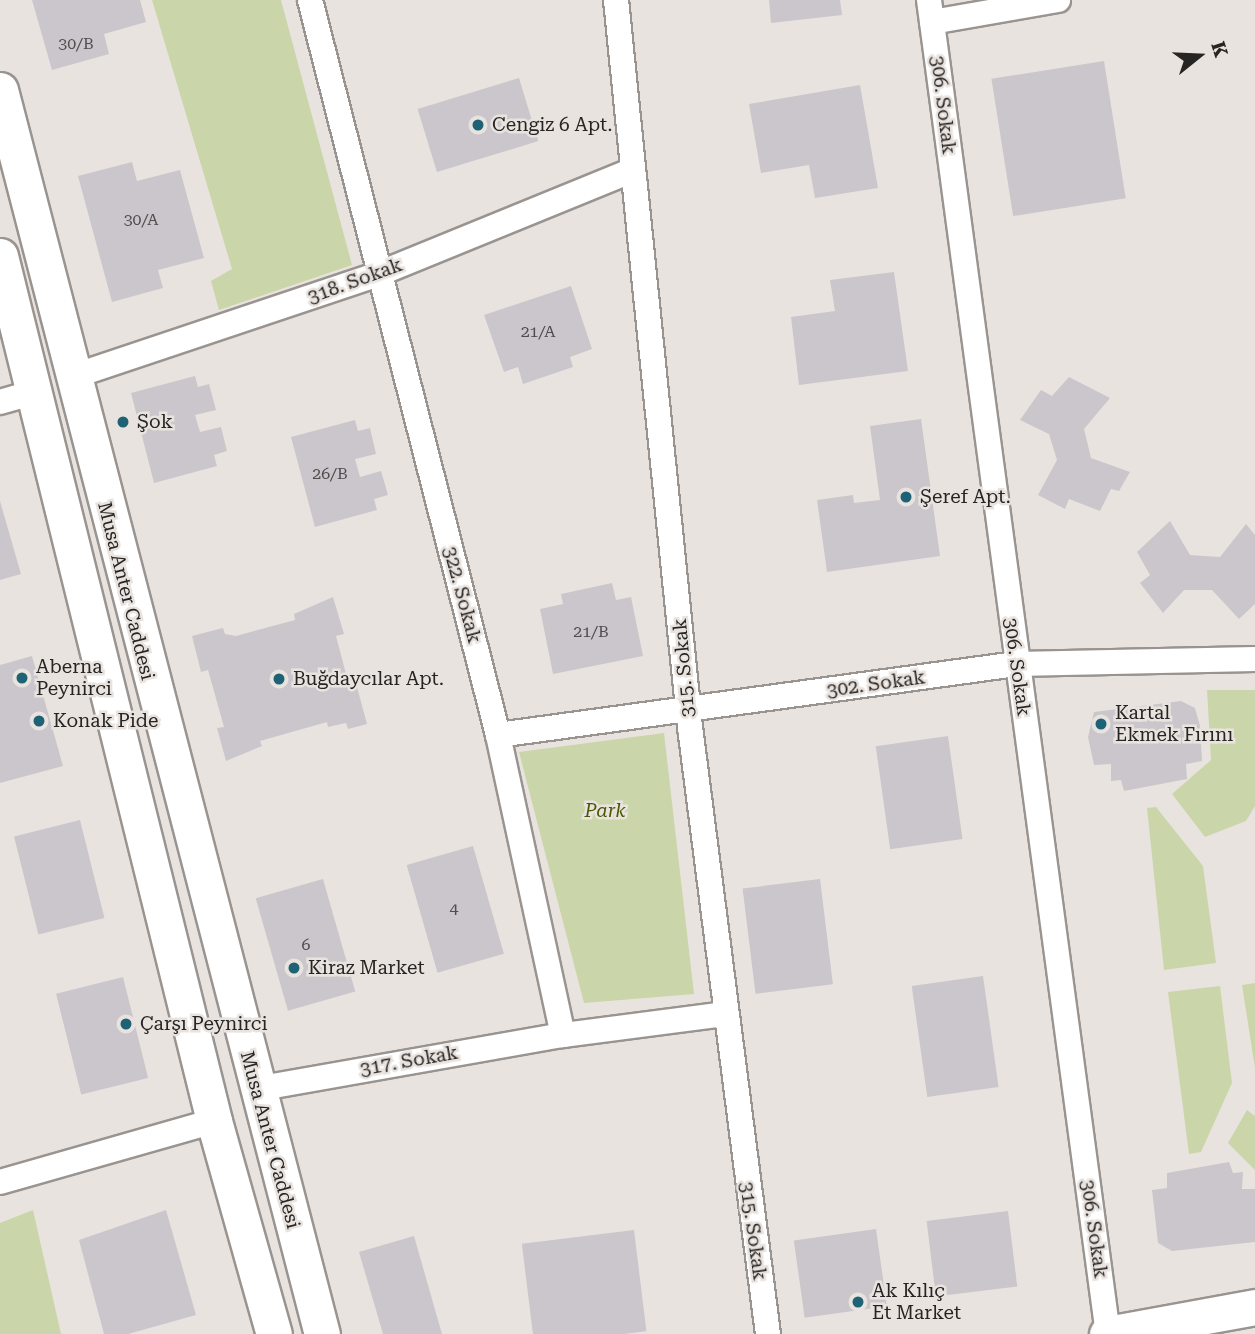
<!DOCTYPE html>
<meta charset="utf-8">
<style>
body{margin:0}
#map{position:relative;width:1255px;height:1334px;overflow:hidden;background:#e9e3df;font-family:"Roboto Serif",serif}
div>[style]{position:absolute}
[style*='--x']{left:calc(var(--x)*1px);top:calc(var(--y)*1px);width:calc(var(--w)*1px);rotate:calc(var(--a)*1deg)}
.green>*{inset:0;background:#cad6a9}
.building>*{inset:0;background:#cbc6cb;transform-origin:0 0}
.roads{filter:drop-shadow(2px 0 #9a9490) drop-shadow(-2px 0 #9a9490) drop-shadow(0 2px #9a9490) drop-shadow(0 -2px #9a9490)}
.street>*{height:24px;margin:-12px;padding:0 12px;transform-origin:12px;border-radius:12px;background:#fff}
.secondary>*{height:35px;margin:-17.5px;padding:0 17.5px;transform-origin:17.5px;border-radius:17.5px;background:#fff}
.dots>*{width:19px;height:19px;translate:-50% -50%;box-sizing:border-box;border:4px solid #e9e3df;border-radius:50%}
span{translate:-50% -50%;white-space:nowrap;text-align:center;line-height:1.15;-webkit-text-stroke:5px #e9e3df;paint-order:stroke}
.number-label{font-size:16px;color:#504d4d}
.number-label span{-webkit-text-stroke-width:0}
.street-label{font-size:19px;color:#272523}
.poi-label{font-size:19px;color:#272523}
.left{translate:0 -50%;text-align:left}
.park-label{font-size:19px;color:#4a5900;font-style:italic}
.north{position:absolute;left:1164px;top:21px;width:70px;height:70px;-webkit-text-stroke:5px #e9e3df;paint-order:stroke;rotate:72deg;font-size:19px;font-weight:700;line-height:28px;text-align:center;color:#272523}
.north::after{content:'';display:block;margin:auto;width:24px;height:32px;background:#272523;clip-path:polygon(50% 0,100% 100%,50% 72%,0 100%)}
</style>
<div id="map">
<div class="green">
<i style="clip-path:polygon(152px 0,281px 0,352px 265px,219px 310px,211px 281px,232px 269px)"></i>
<i style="clip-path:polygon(1207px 690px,1255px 690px,1255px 806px,1246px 821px,1205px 837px,1172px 794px,1211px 760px)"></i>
<i style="clip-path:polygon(664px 733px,694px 994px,584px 1003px,519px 752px)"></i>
<i style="clip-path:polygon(1156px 807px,1203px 866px,1216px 963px,1164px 970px,1147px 808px)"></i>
<i style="clip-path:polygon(1255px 983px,1255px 1068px,1242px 985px)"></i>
<i style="clip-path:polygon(1220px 986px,1232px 1083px,1201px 1152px,1189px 1154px,1168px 992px)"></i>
<i style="clip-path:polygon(1247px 1110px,1255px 1116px,1255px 1170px,1228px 1143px)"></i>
<i style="clip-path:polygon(33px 1210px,61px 1334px,0 1334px,0 1223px)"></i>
</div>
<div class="building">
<i style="clip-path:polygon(32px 0,140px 0,146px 22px,104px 34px,109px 54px,52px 70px)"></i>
<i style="clip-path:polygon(769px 0,840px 0,842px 15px,771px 23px)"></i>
<i style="left:1104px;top:61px;width:139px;height:114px;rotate:81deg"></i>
<i style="left:519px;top:78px;width:66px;height:106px;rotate:73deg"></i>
<i style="clip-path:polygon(860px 85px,878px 188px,815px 198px,809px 165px,761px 173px,749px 104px)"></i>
<i style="clip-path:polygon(132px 162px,137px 181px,180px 170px,204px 258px,158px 270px,163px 288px,112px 302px,78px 176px)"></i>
<i style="clip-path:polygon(894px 272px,908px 371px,799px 385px,791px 317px,835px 311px,830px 280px)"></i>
<i style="clip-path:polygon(571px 286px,592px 349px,570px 357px,573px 367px,523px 384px,518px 367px,504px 372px,484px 315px)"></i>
<i style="clip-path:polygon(195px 376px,198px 387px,209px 384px,216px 410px,195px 415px,200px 432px,221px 427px,227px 451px,214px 455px,217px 466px,154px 483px,131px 393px)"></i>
<i style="clip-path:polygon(1069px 377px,1110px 398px,1084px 429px,1091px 458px,1130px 472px,1119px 491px,1111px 489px,1100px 511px,1069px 499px,1065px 509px,1038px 495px,1057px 460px,1049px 434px,1020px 420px,1041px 390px,1052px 396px)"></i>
<i style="clip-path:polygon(921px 419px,940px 556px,827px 572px,817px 500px,853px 495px,854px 503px,880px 500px,870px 426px)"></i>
<i style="clip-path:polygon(355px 420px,358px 431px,370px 428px,376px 454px,355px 459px,360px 477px,381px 471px,388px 495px,374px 499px,377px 510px,315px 527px,291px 437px)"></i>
<i style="clip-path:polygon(0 501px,21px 574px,0 580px)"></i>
<i style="clip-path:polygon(1170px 521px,1190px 555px,1220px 557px,1246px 524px,1255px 535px,1255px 604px,1239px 619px,1212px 590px,1184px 590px,1163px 613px,1140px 583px,1150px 575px,1137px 552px)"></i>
<i style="clip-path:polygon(612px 583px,616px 600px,631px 597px,643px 656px,553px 674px,540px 609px,563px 604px,561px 594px)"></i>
<i style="clip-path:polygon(333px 597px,344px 634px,336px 636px,350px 689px,357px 687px,367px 724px,348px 729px,346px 723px,328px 727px,327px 722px,260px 741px,262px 746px,226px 761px,217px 728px,224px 727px,208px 670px,201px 672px,192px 636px,223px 628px,225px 634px,236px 636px,295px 620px,294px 614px)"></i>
<i style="clip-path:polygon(32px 656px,63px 766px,0 783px,0 665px)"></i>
<i style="clip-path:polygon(1181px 701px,1195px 708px,1200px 726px,1202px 761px,1186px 764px,1187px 779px,1124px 791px,1121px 780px,1111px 781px,1111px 764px,1094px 765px,1088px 737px,1094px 712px)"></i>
<i style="left:948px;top:736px;width:104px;height:73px;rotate:82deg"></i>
<i style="left:80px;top:820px;width:101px;height:68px;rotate:76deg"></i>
<i style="left:473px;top:846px;width:112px;height:69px;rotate:74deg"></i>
<i style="left:323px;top:879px;width:117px;height:70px;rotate:74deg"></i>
<i style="left:820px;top:879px;width:106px;height:78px;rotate:83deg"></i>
<i style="left:983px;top:976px;width:112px;height:72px;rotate:82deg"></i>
<i style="left:123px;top:977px;width:104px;height:69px;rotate:76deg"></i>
<i style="clip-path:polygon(1229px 1162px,1233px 1173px,1243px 1172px,1242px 1189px,1255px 1189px,1255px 1242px,1172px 1251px,1158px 1243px,1152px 1190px,1167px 1188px,1167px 1173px)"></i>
<i style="clip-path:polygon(166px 1210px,196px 1315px,128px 1334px,104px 1334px,79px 1240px)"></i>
<i style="left:1008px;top:1211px;width:76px;height:82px;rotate:83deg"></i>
<i style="left:876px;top:1229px;width:78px;height:83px;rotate:82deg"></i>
<i style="left:634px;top:1230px;width:102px;height:113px;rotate:83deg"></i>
<i style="clip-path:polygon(414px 1236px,442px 1334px,383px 1334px,359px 1252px)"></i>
</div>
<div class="roads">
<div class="street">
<i style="--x:310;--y:0;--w:759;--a:75.65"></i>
<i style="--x:498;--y:735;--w:307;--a:77.8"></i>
<i style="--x:563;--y:1035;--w:162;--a:-7.4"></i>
<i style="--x:616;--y:0;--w:731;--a:84.19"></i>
<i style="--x:690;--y:727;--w:612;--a:82.68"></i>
<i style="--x:929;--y:0;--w:1346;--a:82.36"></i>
<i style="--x:932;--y:22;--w:128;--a:-9.9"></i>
<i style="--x:71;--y:377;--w:324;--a:-18.5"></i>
<i style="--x:378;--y:274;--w:275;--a:-22.2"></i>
<i style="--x:0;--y:402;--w:33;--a:-16"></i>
<i style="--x:498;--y:735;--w:523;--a:-7.8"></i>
<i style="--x:1016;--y:664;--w:239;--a:-1.2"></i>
<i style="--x:256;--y:1089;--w:312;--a:-10"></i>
<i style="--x:0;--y:1182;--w:223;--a:-15.9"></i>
</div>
<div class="secondary">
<i style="--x:0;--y:90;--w:1285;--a:75.49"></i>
<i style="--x:0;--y:256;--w:891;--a:76.1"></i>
<i style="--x:214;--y:1121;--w:221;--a:74.3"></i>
<i style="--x:1107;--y:1334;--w:150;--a:-10.3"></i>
</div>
</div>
<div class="dots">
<i style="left:478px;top:125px;background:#1f6275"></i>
<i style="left:123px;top:422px;background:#1f6275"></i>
<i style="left:906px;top:497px;background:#1f6275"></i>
<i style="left:22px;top:678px;background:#1f6275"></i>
<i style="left:279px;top:679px;background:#1f6275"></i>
<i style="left:39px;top:721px;background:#1f6275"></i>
<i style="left:1101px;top:724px;background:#1f6275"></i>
<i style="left:294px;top:968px;background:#1f6275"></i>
<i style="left:126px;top:1024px;background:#1f6275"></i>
<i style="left:858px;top:1302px;background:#1f6275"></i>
</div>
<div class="number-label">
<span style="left:76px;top:44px">30/B</span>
<span style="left:141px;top:220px">30/A</span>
<span style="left:538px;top:332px">21/A</span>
<span style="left:330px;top:474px">26/B</span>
<span style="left:591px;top:632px">21/B</span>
<span style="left:454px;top:909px">4</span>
<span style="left:306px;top:945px">6</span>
</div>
<div class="street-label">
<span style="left:943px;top:105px;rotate:83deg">306. Sokak</span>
<span style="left:355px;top:281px;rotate:-20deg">318. Sokak</span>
<span style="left:126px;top:591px;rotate:76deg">Musa Anter Caddesi</span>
<span style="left:462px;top:595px;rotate:75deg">322. Sokak</span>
<span style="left:1017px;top:667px;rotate:82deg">306. Sokak</span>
<span style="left:684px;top:668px;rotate:-95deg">315. Sokak</span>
<span style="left:876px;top:684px;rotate:-8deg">302. Sokak</span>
<span style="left:409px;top:1061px;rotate:-10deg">317. Sokak</span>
<span style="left:270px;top:1140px;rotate:75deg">Musa Anter Caddesi</span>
<span style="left:1094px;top:1229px;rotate:82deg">306. Sokak</span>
<span style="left:753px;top:1231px;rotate:82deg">315. Sokak</span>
</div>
<div class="poi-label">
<span class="left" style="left:492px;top:125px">Cengiz 6 Apt.</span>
<span class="left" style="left:137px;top:422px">Şok</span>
<span class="left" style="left:920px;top:497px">Şeref Apt.</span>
<span class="left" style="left:36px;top:678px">Aberna<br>Peynirci</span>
<span class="left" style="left:293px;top:679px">Buğdaycılar Apt.</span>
<span class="left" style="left:1115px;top:724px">Kartal<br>Ekmek Fırını</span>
<span class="left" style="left:53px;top:721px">Konak Pide</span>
<span class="left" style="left:308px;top:968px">Kiraz Market</span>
<span class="left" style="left:140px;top:1024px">Çarşı Peynirci</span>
<span class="left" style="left:872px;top:1302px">Ak Kılıç<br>Et Market</span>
</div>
<div class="park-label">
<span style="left:605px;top:811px">Park</span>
</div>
<div class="north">K</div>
</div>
